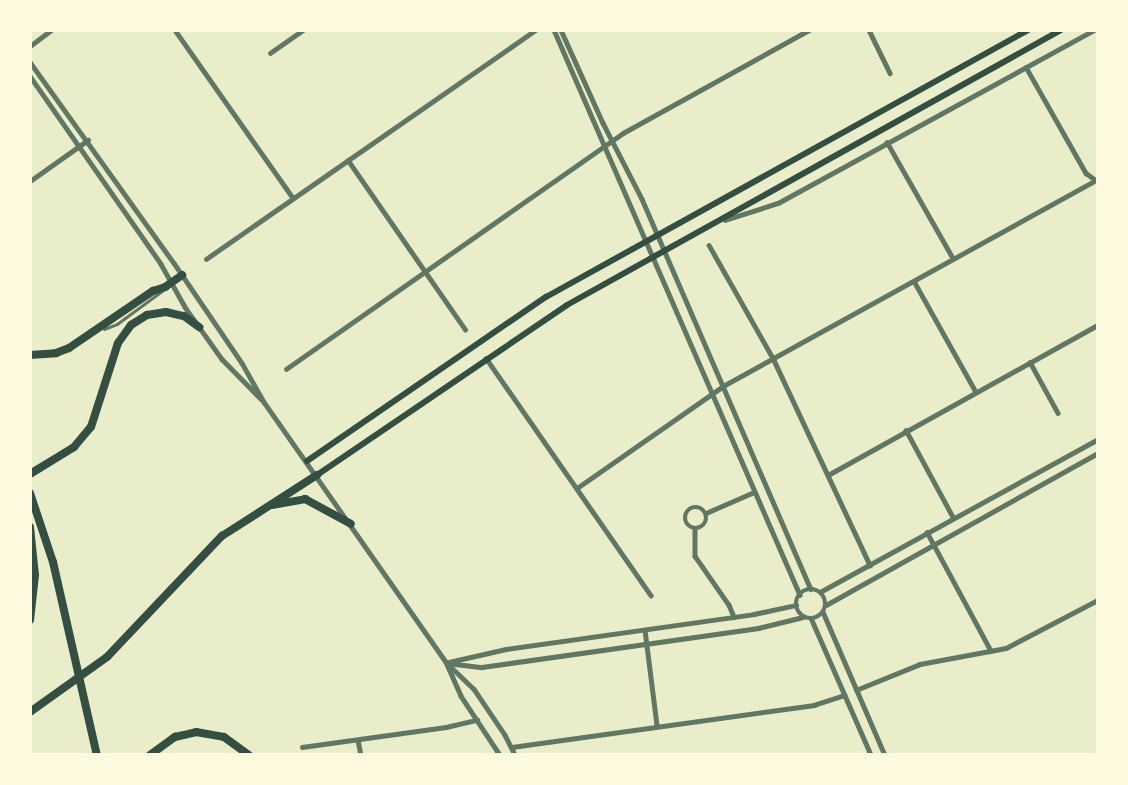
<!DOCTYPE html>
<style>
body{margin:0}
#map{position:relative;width:1128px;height:785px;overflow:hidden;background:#e9edc9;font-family:"PT Sans",sans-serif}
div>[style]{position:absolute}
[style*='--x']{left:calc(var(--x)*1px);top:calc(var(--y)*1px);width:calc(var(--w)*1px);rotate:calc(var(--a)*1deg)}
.service>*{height:2.5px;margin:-1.25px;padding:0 1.25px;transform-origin:1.25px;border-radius:1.25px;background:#617663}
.minor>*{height:4.5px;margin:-2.25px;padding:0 2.25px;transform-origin:2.25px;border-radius:2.25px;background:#617663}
.minor>.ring{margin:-2.25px;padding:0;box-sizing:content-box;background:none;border:4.5px solid #617663;border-radius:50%}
.secondary>*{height:6px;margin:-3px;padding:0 3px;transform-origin:3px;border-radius:3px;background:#344e41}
.motorway>*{height:8px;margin:-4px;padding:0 4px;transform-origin:4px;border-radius:4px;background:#344e41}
span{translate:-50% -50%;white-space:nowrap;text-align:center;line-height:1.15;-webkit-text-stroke:5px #fefae0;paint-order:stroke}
.frame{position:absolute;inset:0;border:32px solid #fefae0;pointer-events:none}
</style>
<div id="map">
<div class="service">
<i style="--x:104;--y:329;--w:14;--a:-21"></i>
<i style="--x:117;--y:324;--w:56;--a:-36.3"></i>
</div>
<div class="minor">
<i style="--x:175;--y:30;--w:205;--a:54.9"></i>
<i style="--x:554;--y:30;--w:616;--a:66.47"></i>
<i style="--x:561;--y:30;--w:102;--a:65.7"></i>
<i style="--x:603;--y:123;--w:85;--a:62.8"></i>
<i style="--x:642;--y:199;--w:425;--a:66.6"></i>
<i style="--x:869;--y:30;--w:48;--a:64"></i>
<i style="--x:30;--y:46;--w:26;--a:-37"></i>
<i style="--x:270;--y:53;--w:40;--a:-34.9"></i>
<i style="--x:30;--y:62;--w:247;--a:54.4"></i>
<i style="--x:174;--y:263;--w:121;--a:55.8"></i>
<i style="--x:242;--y:363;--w:45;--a:60.6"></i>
<i style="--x:264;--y:402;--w:317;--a:55"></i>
<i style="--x:446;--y:662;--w:37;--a:66"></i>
<i style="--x:461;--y:696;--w:71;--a:56.5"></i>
<i style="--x:1026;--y:67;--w:122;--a:60.5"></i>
<i style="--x:1086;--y:173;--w:14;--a:36"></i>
<i style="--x:30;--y:76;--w:229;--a:55.1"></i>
<i style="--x:161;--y:264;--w:49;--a:60.8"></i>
<i style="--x:185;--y:307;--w:64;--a:54.6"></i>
<i style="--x:222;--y:359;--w:56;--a:45.7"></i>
<i style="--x:887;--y:142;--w:133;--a:60.4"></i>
<i style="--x:348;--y:160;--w:206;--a:55.3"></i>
<i style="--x:30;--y:181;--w:71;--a:-35.3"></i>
<i style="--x:725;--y:220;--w:56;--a:-17.8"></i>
<i style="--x:778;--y:203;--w:360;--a:-28.7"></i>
<i style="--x:709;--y:245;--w:130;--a:60.5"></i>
<i style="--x:773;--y:358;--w:229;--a:64.9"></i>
<i style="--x:206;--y:259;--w:401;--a:-34.8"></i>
<i style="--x:914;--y:281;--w:127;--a:60.8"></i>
<i style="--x:486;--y:358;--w:289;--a:55.2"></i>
<i style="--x:1030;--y:362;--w:58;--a:61.2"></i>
<i style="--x:286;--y:369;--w:411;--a:-35"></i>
<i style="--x:623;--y:133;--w:213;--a:-29"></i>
<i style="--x:906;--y:430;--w:99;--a:61.6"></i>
<i style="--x:828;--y:475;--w:309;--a:-29.1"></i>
<i style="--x:577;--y:488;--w:178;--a:-34.9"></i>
<i style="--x:723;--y:386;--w:428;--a:-28.9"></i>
<i class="ring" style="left:685px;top:507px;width:17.5px;height:17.5px"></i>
<i style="--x:706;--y:513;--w:52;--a:-23.6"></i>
<i style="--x:695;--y:528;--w:28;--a:90"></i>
<i style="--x:695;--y:556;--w:60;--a:55.2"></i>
<i style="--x:729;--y:605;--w:13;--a:67"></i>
<i style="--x:927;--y:532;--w:135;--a:61.7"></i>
<i class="ring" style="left:796px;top:589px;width:25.5px;height:25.5px"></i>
<i style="--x:820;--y:592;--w:317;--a:-28.8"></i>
<i style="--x:826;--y:605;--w:312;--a:-29.2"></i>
<i style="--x:823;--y:612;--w:156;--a:66.6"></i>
<i style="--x:811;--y:618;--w:150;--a:66.3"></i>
<i style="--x:645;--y:630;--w:96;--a:82.8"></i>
<i style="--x:449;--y:662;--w:58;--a:-12.8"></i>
<i style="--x:506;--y:649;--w:250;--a:-8"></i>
<i style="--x:754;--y:614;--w:43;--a:-12.1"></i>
<i style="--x:447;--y:663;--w:35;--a:7"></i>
<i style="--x:482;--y:667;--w:279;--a:-8"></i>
<i style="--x:758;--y:628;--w:46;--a:-13.7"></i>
<i style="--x:447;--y:663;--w:37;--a:44"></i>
<i style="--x:474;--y:689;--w:55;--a:56"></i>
<i style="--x:505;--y:735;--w:22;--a:63"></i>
<i style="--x:856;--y:690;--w:69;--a:-22.1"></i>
<i style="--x:920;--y:664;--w:87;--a:-10.5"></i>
<i style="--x:1006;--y:648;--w:104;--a:-27.6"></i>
<i style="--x:358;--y:740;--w:15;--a:79"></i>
<i style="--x:302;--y:747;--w:145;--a:-7.9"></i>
<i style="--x:446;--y:727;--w:32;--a:-13"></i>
<i style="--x:512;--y:747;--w:305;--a:-7.9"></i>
<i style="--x:814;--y:705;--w:32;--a:-18"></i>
</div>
<div class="secondary">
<i style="--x:307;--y:461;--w:290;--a:-34.5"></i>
<i style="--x:546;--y:297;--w:551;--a:-28.98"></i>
<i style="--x:317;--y:475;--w:302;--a:-34.2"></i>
<i style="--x:567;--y:305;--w:565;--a:-29.1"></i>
</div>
<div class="motorway">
<i style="--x:30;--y:355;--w:26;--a:-4"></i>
<i style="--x:56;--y:353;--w:14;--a:-21"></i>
<i style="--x:69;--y:348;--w:102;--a:-34.2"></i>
<i style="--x:153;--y:291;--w:13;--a:-18"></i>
<i style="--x:165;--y:287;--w:21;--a:-35"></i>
<i style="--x:30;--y:474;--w:52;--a:-31.5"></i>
<i style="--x:74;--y:447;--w:26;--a:-50"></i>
<i style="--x:91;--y:427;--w:88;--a:-72.2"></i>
<i style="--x:118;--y:343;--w:22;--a:-54"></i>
<i style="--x:131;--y:325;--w:19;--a:-32"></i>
<i style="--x:147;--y:315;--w:19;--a:-9"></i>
<i style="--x:166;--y:312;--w:18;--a:13"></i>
<i style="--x:184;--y:316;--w:19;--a:36"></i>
<i style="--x:30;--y:493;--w:73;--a:71.6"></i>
<i style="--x:53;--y:562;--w:198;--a:77.2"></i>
<i style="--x:272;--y:505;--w:34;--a:-10"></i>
<i style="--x:305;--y:499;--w:52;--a:28.5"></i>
<i style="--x:30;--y:527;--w:48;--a:84.1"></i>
<i style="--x:35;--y:575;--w:45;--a:96.3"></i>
<i style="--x:30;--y:712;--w:95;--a:-35.5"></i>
<i style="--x:107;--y:657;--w:167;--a:-46.5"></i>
<i style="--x:222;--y:536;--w:113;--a:-32.7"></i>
<i style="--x:150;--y:755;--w:31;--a:-36"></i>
<i style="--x:175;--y:737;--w:22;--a:-13"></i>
<i style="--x:196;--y:732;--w:28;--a:10"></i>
<i style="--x:224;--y:737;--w:31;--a:36"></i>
</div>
<div class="frame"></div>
</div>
